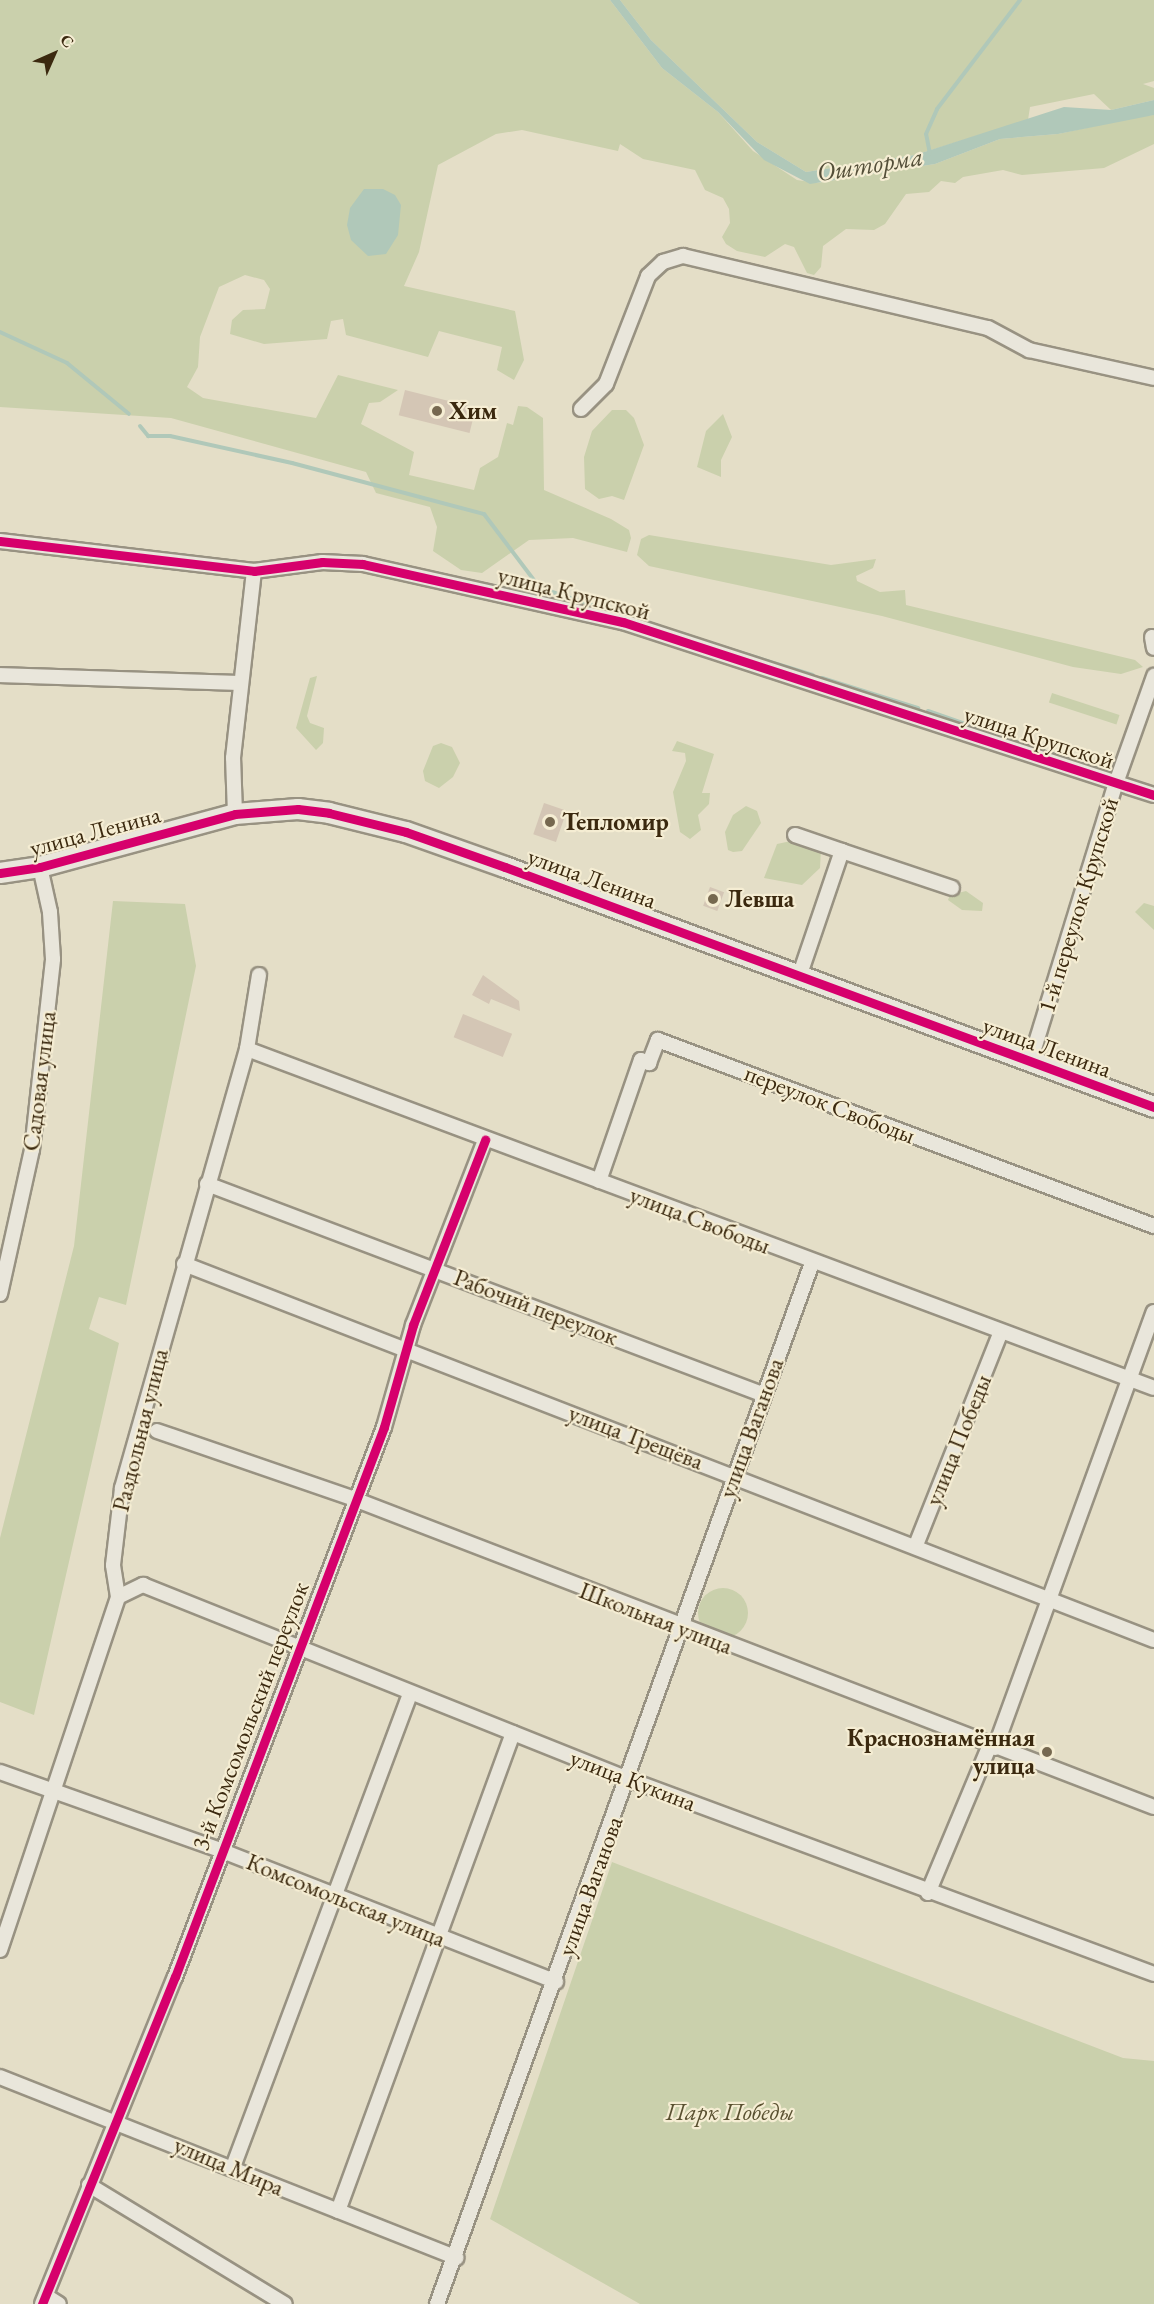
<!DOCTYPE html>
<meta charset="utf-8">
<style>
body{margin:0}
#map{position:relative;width:1154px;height:2304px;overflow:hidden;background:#e4dec7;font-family:"EB Garamond",serif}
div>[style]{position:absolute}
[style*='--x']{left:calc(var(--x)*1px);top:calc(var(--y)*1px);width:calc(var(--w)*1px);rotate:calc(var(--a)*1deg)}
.green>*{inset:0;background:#cad0ac;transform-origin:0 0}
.round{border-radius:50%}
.water>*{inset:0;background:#b0c8b9}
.stream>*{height:4px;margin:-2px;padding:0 2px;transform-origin:2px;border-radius:2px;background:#b0c8b9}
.building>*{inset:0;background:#d4c6b5;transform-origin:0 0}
.roads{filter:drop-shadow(2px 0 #989282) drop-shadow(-2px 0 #989282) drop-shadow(0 2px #989282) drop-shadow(0 -2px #989282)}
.street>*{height:14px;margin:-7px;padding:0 7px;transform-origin:7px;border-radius:7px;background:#e9e6db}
.secondary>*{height:20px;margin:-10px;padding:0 10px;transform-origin:10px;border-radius:10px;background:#e9e6db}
.cycleway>*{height:9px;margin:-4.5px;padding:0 4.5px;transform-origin:4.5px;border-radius:4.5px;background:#d6006c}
.dots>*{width:16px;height:16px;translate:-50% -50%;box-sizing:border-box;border:3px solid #f5edd3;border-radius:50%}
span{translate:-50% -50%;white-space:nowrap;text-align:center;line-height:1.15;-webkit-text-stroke:4.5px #f5edd3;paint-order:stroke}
.poi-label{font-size:24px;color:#3b290f;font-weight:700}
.left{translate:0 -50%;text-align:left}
.right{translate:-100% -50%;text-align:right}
.street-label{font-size:24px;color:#3b290f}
.park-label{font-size:24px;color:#595030;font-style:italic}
.water-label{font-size:26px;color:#534e38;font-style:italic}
.north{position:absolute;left:24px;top:24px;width:60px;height:60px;-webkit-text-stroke:4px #f5edd3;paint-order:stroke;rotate:45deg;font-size:16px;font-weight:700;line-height:24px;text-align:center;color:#3b290f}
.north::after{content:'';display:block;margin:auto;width:21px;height:27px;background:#3b290f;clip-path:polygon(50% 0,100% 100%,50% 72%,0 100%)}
</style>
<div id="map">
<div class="green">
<i style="clip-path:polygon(0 0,610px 0,662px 68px,718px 112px,753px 151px,797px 180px,817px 183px,935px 164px,1000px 139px,1058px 134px,1141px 116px,1154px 115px,1154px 144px,1104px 168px,1022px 175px,1003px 170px,963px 177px,955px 183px,941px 181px,929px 192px,906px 194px,885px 224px,874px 230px,846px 229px,823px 246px,821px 267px,814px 275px,807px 273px,794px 247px,785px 244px,765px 257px,737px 251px,726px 244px,722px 237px,730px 223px,729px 209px,723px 198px,705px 190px,695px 170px,643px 159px,620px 144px,618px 151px,522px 130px,496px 134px,438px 165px,419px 252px,404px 286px,515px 311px,524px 360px,514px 380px,497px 370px,502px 347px,439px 331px,428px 357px,346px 335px,343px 319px,331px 321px,327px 339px,264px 344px,230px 334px,232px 320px,243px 310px,265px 309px,270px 289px,264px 280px,245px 275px,219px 287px,200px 337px,198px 367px,187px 387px,203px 398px,316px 418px,338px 375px,398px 390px,380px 402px,369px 403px,361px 424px,414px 452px,409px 475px,474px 490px,480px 468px,498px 457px,507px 423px,513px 425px,518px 406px,527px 407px,543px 418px,544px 490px,611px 519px,629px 530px,631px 538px,627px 552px,573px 538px,529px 540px,482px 573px,461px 570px,433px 551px,437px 527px,430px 507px,376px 493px,366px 472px,171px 418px,0 407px)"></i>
<i style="clip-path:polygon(620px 0,1154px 0,1154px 81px,1143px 84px,1154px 88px,1154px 100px,1111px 110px,1094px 94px,1030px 107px,1028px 120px,915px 155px,806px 172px,757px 142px,651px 40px)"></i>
<i style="clip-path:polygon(612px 410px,626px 410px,634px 418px,644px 445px,624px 500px,612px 496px,599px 499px,585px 489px,584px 457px,592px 431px)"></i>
<i style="clip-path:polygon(723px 414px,732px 437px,721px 460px,721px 477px,697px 467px,706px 431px)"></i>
<i style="clip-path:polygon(649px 535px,831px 565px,876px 559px,873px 568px,856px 576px,857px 581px,880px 592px,905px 590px,906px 605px,1135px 660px,1143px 667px,1121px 674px,1073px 667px,882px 616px,649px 566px,637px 555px,641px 539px)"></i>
<i style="clip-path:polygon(317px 676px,307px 716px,310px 723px,324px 728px,323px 743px,316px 750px,296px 728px,310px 678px)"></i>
<i style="left:1052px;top:693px;width:71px;height:10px;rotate:18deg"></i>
<i style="clip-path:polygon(677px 741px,714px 754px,702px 793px,710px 793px,709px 804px,698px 815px,701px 830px,690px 839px,680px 832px,673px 792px,686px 761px,685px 753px,672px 751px)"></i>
<i style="clip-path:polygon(441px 743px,452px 747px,460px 763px,453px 777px,439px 788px,425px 781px,423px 771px,433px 746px)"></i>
<i style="clip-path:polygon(746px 806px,757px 811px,761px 823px,742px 851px,733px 852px,728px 850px,725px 832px,733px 815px)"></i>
<i style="clip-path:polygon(791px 841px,814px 841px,821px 849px,820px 868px,802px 885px,764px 878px,777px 844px)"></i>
<i style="clip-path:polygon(966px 891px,983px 903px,982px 911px,962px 910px,948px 900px,950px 895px)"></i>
<i style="clip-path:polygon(113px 901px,185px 904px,196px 966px,126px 1305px,99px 1297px,89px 1329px,119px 1343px,34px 1715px,0 1702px,0 1538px,74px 1246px)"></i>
<i style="clip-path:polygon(1144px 903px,1154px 906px,1154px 930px,1135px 912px)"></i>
<i class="round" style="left:698px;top:1588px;width:50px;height:50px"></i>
<i style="clip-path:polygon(612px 1862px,1123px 2058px,1154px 2061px,1154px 2304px,640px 2304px,490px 2219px)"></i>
</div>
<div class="water">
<i style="clip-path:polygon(610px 0,620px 0,651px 40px,757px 142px,806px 172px,915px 155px,1064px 107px,1111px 110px,1154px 100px,1154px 115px,1058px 134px,1000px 139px,935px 164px,810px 184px,764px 160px,718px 112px,662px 68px)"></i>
<i style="clip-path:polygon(364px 189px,383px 189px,395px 195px,401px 205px,398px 235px,386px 254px,368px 256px,351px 240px,347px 225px,350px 208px)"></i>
</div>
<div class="stream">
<i style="--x:930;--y:154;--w:20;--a:-101"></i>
<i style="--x:926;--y:134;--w:27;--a:-66"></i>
<i style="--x:937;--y:109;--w:137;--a:-52.7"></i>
<i style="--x:0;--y:332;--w:74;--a:24.8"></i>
<i style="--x:67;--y:363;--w:80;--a:39.4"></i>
<i style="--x:140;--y:426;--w:13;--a:51"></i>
<i style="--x:148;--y:436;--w:22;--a:0"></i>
<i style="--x:170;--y:436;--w:125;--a:12.5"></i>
<i style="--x:292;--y:463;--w:199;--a:14.9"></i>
<i style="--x:484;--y:514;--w:93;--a:52.9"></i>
<i style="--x:540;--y:588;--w:83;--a:18.2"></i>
<i style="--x:719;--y:646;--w:98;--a:17.1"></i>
<i style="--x:822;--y:678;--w:101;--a:17.4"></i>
<i style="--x:928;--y:711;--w:97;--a:19.2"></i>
<i style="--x:1030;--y:747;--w:88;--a:17.8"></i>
</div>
<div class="building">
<i style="left:405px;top:390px;width:73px;height:26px;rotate:14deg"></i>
<i style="left:544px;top:803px;width:24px;height:33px;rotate:19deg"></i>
<i style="left:710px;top:887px;width:15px;height:20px;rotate:20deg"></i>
<i style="clip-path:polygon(483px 975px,519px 1001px,520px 1011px,491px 999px,489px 1004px,472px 995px)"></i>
<i style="left:463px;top:1014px;width:53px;height:25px;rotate:22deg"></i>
</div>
<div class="roads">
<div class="street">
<i style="--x:581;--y:409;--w:35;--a:-45"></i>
<i style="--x:606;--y:384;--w:116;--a:-68.7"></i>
<i style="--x:648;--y:276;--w:21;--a:-43"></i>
<i style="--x:663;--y:262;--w:21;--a:-17"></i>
<i style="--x:683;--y:256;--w:313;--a:13.3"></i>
<i style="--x:988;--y:328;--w:47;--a:28.2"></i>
<i style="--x:1029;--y:350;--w:128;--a:12.6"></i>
<i style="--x:0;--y:541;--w:256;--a:6.7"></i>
<i style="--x:254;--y:571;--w:69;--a:-7.5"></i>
<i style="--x:322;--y:562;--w:41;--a:2.8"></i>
<i style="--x:363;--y:564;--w:266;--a:12.6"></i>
<i style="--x:623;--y:622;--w:558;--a:18.05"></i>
<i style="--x:1152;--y:637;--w:11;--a:80"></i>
<i style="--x:0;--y:675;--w:240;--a:1.9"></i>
<i style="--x:235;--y:814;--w:56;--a:-92"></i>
<i style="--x:233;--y:758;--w:188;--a:-83.6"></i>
<i style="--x:795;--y:835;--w:50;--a:18.8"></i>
<i style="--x:799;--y:977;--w:133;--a:-71.2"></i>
<i style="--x:842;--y:851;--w:116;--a:18.6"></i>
<i style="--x:247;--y:1049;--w:968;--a:20.49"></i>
<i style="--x:1030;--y:1062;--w:292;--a:-72.9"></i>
<i style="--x:1116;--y:783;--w:114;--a:-70.4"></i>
<i style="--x:599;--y:1181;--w:128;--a:-70.9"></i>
<i style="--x:641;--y:1060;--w:9;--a:21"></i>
<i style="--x:649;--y:1063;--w:25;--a:-69"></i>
<i style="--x:658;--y:1040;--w:530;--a:20.56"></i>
<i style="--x:207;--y:1184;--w:593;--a:20.73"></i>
<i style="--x:184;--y:1264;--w:1040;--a:21.19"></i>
<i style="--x:0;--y:1294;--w:148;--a:-77.5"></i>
<i style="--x:32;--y:1150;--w:192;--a:-83.7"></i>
<i style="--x:53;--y:959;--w:47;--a:-93.7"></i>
<i style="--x:50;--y:912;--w:46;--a:-102.5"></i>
<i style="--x:157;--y:1431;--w:208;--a:19"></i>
<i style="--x:354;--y:1499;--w:857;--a:21.06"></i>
<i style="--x:916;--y:1545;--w:227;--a:-68.3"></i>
<i style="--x:118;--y:1597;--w:28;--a:-26"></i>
<i style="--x:143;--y:1585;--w:522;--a:21.8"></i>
<i style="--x:628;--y:1779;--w:561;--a:20.34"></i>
<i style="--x:995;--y:1748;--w:464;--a:-70"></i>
<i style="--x:0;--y:1772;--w:233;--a:19.5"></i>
<i style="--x:220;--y:1850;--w:361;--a:21.4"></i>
<i style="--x:928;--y:1893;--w:158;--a:-67.3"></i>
<i style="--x:0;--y:1950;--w:372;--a:-71.5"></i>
<i style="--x:118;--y:1597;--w:32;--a:-99"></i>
<i style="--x:113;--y:1565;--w:78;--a:-83.3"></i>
<i style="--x:122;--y:1488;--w:456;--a:-74.1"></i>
<i style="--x:247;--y:1049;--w:75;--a:-80.8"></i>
<i style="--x:0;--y:2077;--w:491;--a:21.6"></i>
<i style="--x:233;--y:2167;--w:505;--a:-69.48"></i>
<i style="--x:89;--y:2185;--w:229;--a:31.3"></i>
<i style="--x:338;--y:2211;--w:509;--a:-69.89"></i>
<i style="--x:46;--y:2296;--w:15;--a:32"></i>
<i style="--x:42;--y:2304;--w:353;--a:-67.9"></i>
<i style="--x:175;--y:1977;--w:588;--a:-69.19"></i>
<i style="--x:384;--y:1427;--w:106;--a:-74.1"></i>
<i style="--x:413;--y:1325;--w:199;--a:-68.7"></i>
<i style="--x:437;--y:2304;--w:1106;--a:-70.19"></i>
</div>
<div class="secondary">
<i style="--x:0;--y:873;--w:40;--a:-8.5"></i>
<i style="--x:40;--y:867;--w:202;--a:-15.2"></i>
<i style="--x:235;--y:814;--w:63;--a:-4.5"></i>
<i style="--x:298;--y:809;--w:31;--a:7"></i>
<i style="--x:329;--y:813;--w:79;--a:13.9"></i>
<i style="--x:406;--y:832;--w:105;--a:19.5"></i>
<i style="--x:505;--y:867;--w:692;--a:20.29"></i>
</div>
</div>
<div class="cycleway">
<i style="--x:0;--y:541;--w:256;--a:6.7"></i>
<i style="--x:254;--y:571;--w:69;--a:-7.5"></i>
<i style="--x:322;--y:562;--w:41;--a:2.8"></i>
<i style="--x:363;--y:564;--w:266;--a:12.6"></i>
<i style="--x:623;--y:622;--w:558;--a:18.05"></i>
<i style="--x:0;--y:873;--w:40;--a:-8.5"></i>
<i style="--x:40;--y:867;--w:202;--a:-15.2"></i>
<i style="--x:235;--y:814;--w:63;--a:-4.5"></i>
<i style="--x:298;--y:809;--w:31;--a:7"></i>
<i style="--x:329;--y:813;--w:79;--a:13.9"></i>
<i style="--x:406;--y:832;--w:105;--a:19.5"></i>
<i style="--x:505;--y:867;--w:692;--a:20.29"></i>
<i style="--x:42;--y:2304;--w:353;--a:-67.9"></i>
<i style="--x:175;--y:1977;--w:588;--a:-69.19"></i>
<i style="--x:384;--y:1427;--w:106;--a:-74.1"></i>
<i style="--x:413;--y:1325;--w:199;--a:-68.7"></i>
</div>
<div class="dots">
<i style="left:437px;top:411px;background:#76684f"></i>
<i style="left:550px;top:822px;background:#76684f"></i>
<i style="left:713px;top:899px;background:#76684f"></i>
<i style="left:1047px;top:1752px;background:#76684f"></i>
</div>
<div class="poi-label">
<span class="left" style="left:449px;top:411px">Хим</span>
<span class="left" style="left:562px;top:822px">Тепломир</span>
<span class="left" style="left:725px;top:899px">Левша</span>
<span class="right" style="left:1035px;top:1752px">Краснознамённая<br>улица</span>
</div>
<div class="street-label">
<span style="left:574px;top:593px;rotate:14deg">улица Крупской</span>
<span style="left:1039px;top:737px;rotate:18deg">улица Крупской</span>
<span style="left:95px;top:831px;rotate:-15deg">улица Ленина</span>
<span style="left:592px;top:878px;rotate:20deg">улица Ленина</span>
<span style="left:1078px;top:905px;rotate:-73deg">1-й переулок Крупской</span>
<span style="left:1047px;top:1047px;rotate:20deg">улица Ленина</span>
<span style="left:39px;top:1081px;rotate:-83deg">Садовая улица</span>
<span style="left:830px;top:1104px;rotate:21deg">переулок Свободы</span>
<span style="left:700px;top:1220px;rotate:21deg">улица Свободы</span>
<span style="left:536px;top:1307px;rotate:21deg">Рабочий переулок</span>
<span style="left:751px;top:1428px;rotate:-70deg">улица Ваганова</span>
<span style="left:140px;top:1430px;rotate:-76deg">Раздольная улица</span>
<span style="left:636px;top:1437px;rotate:21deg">улица Трещёва</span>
<span style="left:958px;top:1440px;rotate:-68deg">улица Победы</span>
<span style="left:656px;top:1618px;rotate:21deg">Школьная улица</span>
<span style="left:250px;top:1716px;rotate:-69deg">3-й Комсомольский переулок</span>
<span style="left:633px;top:1780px;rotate:21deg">улица Кукина</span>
<span style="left:590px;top:1886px;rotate:-70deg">улица Ваганова</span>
<span style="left:346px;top:1900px;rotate:22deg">Комсомольская улица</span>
<span style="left:229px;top:2166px;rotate:23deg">улица Мира</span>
</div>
<div class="park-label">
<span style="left:730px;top:2112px">Парк Победы</span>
</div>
<div class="water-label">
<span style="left:870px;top:165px;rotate:-9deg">Ошторма</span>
</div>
<div class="north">С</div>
</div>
